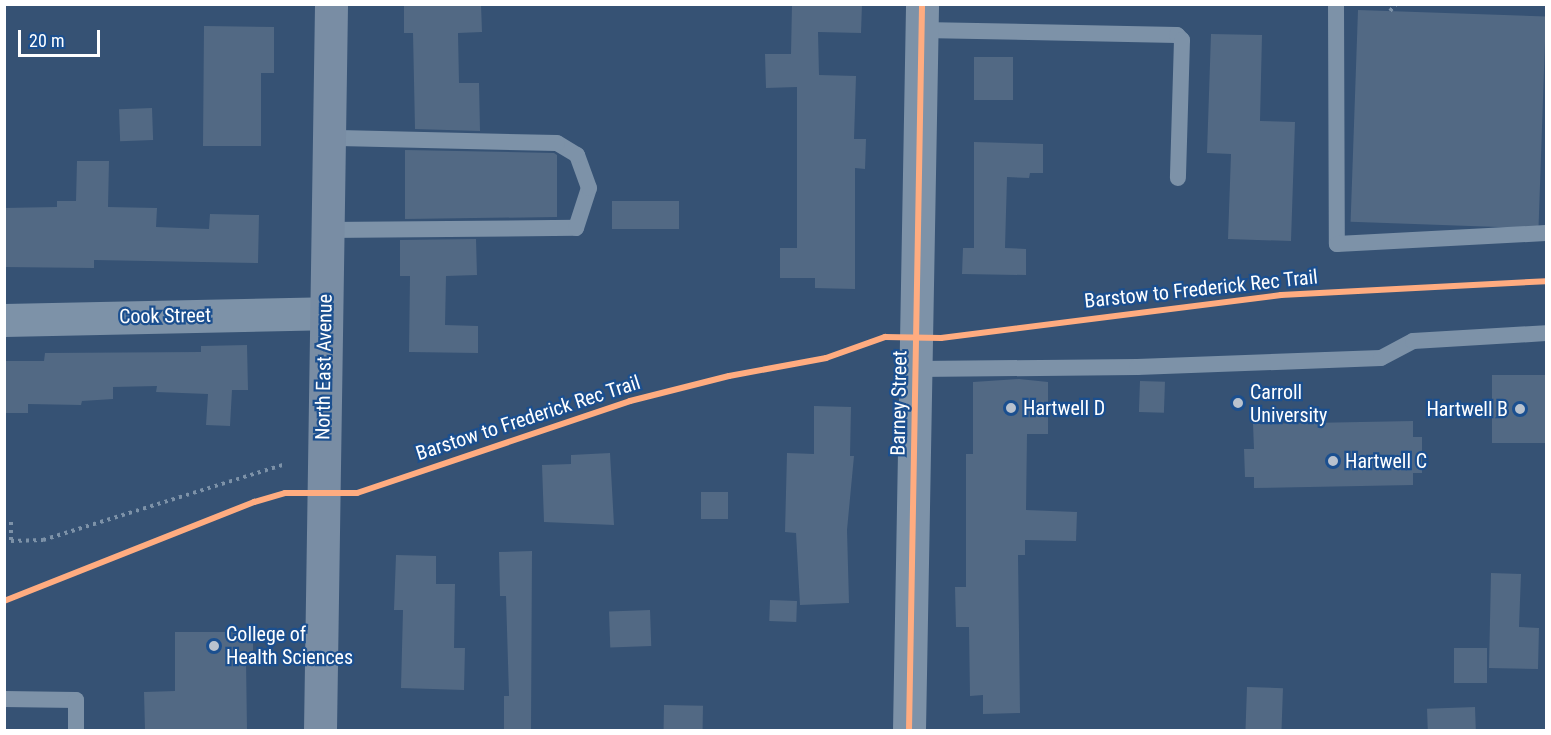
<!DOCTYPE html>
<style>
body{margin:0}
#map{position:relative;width:1551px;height:735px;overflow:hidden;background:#365274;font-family:"Roboto Condensed",sans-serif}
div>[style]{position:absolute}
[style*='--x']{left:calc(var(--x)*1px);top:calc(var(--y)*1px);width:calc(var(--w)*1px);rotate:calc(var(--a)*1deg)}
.building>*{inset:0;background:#526984;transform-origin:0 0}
.path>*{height:4px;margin-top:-2px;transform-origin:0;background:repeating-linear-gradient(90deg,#7d92a8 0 3px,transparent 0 7.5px)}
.lane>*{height:16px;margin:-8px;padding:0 8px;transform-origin:8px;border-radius:8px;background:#7d92a8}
.street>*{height:33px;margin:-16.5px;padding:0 16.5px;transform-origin:16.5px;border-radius:16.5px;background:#7d92a8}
.secondary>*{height:33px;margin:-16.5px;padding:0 16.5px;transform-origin:16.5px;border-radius:16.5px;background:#798da4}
.cycleway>*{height:6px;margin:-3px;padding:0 3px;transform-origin:3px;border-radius:3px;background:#ffac80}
.dots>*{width:16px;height:16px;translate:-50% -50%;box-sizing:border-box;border:3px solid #1b4f8f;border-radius:50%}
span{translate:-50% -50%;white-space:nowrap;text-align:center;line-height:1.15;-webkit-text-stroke:4.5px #1b4f8f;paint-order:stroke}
.street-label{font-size:20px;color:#fff}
.poi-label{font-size:20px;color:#fff}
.left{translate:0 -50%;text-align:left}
.right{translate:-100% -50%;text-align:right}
.frame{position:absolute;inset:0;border:6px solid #fff;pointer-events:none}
.scale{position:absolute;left:18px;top:30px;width:82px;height:27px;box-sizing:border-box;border:3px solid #fff;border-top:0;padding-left:8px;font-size:18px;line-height:21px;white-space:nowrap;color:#fff;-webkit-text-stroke:4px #1b4f8f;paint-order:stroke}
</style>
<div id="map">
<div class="building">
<i style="clip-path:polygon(404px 4px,481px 4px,482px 32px,458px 33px,459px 83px,479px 83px,480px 131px,415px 129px,413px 33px,404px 33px)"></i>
<i style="clip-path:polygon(792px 4px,862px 4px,861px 33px,818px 32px,819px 75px,856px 76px,854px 139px,866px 139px,865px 169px,855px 168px,855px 289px,815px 288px,815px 278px,780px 278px,780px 248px,797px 248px,797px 87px,766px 88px,765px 54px,791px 54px)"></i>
<i style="left:1358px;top:10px;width:188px;height:212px;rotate:2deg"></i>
<i style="clip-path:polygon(204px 26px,274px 27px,274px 73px,261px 73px,261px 146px,203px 146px)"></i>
<i style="clip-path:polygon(1211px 34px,1262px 35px,1260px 121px,1295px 122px,1291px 241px,1228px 239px,1231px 154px,1207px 153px)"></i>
<i style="left:974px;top:57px;width:39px;height:43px"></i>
<i style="left:152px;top:108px;width:32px;height:33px;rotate:88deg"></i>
<i style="clip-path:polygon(974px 142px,1043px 144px,1043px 173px,1030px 173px,1029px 178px,1007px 177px,1005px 248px,1026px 249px,1026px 275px,962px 274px,963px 248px,974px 248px)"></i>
<i style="clip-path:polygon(405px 150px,554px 153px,557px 155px,557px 217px,405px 219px)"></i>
<i style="clip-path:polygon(77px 161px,109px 161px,108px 207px,157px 208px,156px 227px,209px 229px,210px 214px,259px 215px,258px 263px,94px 260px,94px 268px,4px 267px,4px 208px,57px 207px,57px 201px,76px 201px)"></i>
<i style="left:679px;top:201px;width:28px;height:67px;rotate:90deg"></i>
<i style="clip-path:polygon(476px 239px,477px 275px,446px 276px,445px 325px,478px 326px,478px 353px,409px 352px,410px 276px,400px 276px,400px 240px)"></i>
<i style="clip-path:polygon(247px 345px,248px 390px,232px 390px,230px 426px,206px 425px,208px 394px,156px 392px,157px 386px,113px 387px,113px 399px,82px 401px,81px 405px,28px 404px,28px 413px,4px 413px,4px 361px,44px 361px,45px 353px,201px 352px,201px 346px)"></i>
<i style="left:1492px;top:375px;width:54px;height:68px"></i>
<i style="clip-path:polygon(1019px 379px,1048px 382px,1048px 434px,1027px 434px,1026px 510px,1077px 512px,1076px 541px,1025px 540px,1025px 555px,1018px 555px,1020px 713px,983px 714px,983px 695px,970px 696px,969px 627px,956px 627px,955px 587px,966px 587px,966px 454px,973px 454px,973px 382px)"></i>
<i style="left:1140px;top:381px;width:25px;height:31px;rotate:2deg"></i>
<i style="clip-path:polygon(814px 406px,851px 407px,850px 456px,854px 456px,847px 530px,849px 603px,800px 605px,796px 533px,785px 532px,787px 453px,814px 454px)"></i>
<i style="clip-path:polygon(1413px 421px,1413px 437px,1422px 437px,1422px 473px,1413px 473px,1413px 485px,1254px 488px,1254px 477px,1245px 477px,1244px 449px,1254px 449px,1253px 424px)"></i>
<i style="clip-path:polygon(610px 453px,614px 525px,544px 522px,542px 465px,571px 464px,571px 455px)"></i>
<i style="left:701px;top:492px;width:27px;height:27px"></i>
<i style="clip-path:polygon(532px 551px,531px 730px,504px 730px,504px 696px,509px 696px,506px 596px,500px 596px,499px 552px)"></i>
<i style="clip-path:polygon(396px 555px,436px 556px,436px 584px,455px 584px,454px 648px,465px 648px,464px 690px,401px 688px,403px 610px,394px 610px)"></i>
<i style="clip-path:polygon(1491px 573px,1521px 574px,1519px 627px,1539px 628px,1538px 669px,1489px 668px)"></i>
<i style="left:770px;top:600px;width:27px;height:21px;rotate:2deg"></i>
<i style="left:650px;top:610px;width:36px;height:41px;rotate:88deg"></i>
<i style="clip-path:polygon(175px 632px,253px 632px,253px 660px,246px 660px,247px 730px,145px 730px,144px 692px,175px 691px)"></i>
<i style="left:1454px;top:648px;width:33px;height:35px"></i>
<i style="left:1247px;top:687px;width:36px;height:43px;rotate:2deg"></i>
<i style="left:664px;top:705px;width:39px;height:25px;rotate:1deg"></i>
<i style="left:1475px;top:707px;width:23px;height:48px;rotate:88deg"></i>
</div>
<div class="path">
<i style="--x:1390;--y:11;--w:9;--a:-49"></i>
<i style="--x:11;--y:522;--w:19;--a:90"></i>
<i style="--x:11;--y:541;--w:32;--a:-2"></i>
<i style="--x:43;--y:540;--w:254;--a:-17.4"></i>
</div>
<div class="lane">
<i style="--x:1336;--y:4;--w:240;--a:89.8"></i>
<i style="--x:1337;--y:244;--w:209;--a:-3"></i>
<i style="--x:922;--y:30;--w:255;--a:1.1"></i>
<i style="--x:1177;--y:35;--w:7;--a:45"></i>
<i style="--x:1182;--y:40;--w:138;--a:91.7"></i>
<i style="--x:326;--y:230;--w:250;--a:-0.5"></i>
<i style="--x:576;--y:228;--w:42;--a:-72"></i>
<i style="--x:589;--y:188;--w:35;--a:-110"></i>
<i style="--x:577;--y:155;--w:23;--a:-149"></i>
<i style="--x:557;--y:143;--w:229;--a:-178.7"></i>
<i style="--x:917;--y:369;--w:220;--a:-0.5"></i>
<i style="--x:1137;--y:367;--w:244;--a:-2.1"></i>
<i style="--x:1381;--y:358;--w:36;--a:-28"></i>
<i style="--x:1413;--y:341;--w:133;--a:-3.4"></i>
<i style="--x:4;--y:699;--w:72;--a:0.8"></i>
<i style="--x:76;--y:700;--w:30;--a:90"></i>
</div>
<div class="street">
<i style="--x:4;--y:320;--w:321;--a:-1.2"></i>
<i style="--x:909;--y:730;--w:726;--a:-88.97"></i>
</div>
<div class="secondary">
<i style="--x:320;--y:730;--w:726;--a:-89.13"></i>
</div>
<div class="cycleway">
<i style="--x:4;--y:601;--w:269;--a:-21.6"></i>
<i style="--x:254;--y:502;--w:32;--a:-16"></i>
<i style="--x:285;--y:493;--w:72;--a:0"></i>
<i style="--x:357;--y:493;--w:288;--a:-18.6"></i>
<i style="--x:630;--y:401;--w:102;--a:-14.2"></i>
<i style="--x:729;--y:376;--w:99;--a:-10.5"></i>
<i style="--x:826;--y:358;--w:63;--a:-19.6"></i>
<i style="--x:885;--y:337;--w:56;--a:1"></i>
<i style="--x:941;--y:338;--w:343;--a:-7.2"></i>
<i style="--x:1281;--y:295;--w:265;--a:-3"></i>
<i style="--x:909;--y:730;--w:726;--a:-88.97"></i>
</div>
<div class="dots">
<i style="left:1238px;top:403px;background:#b9c2ce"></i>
<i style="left:1011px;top:408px;background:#b9c2ce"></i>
<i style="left:1520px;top:409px;background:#b9c2ce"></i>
<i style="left:1333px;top:461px;background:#b9c2ce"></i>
<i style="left:214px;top:646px;background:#b9c2ce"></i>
</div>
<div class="street-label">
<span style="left:1201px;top:289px;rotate:-6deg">Barstow to Frederick Rec Trail</span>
<span style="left:165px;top:316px;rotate:-1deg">Cook Street</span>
<span style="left:324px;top:367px;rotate:-89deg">North East Avenue</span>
<span style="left:899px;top:403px;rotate:-89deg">Barney Street</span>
<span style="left:528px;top:418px;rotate:-18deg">Barstow to Frederick Rec Trail</span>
</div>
<div class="poi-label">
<span class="left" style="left:1250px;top:404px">Carroll<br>University</span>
<span class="left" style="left:1023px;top:408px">Hartwell D</span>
<span class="right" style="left:1508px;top:409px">Hartwell B</span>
<span class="left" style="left:1345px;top:461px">Hartwell C</span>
<span class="left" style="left:226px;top:646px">College of<br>Health Sciences</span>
</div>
<div class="frame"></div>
<div class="scale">20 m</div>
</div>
